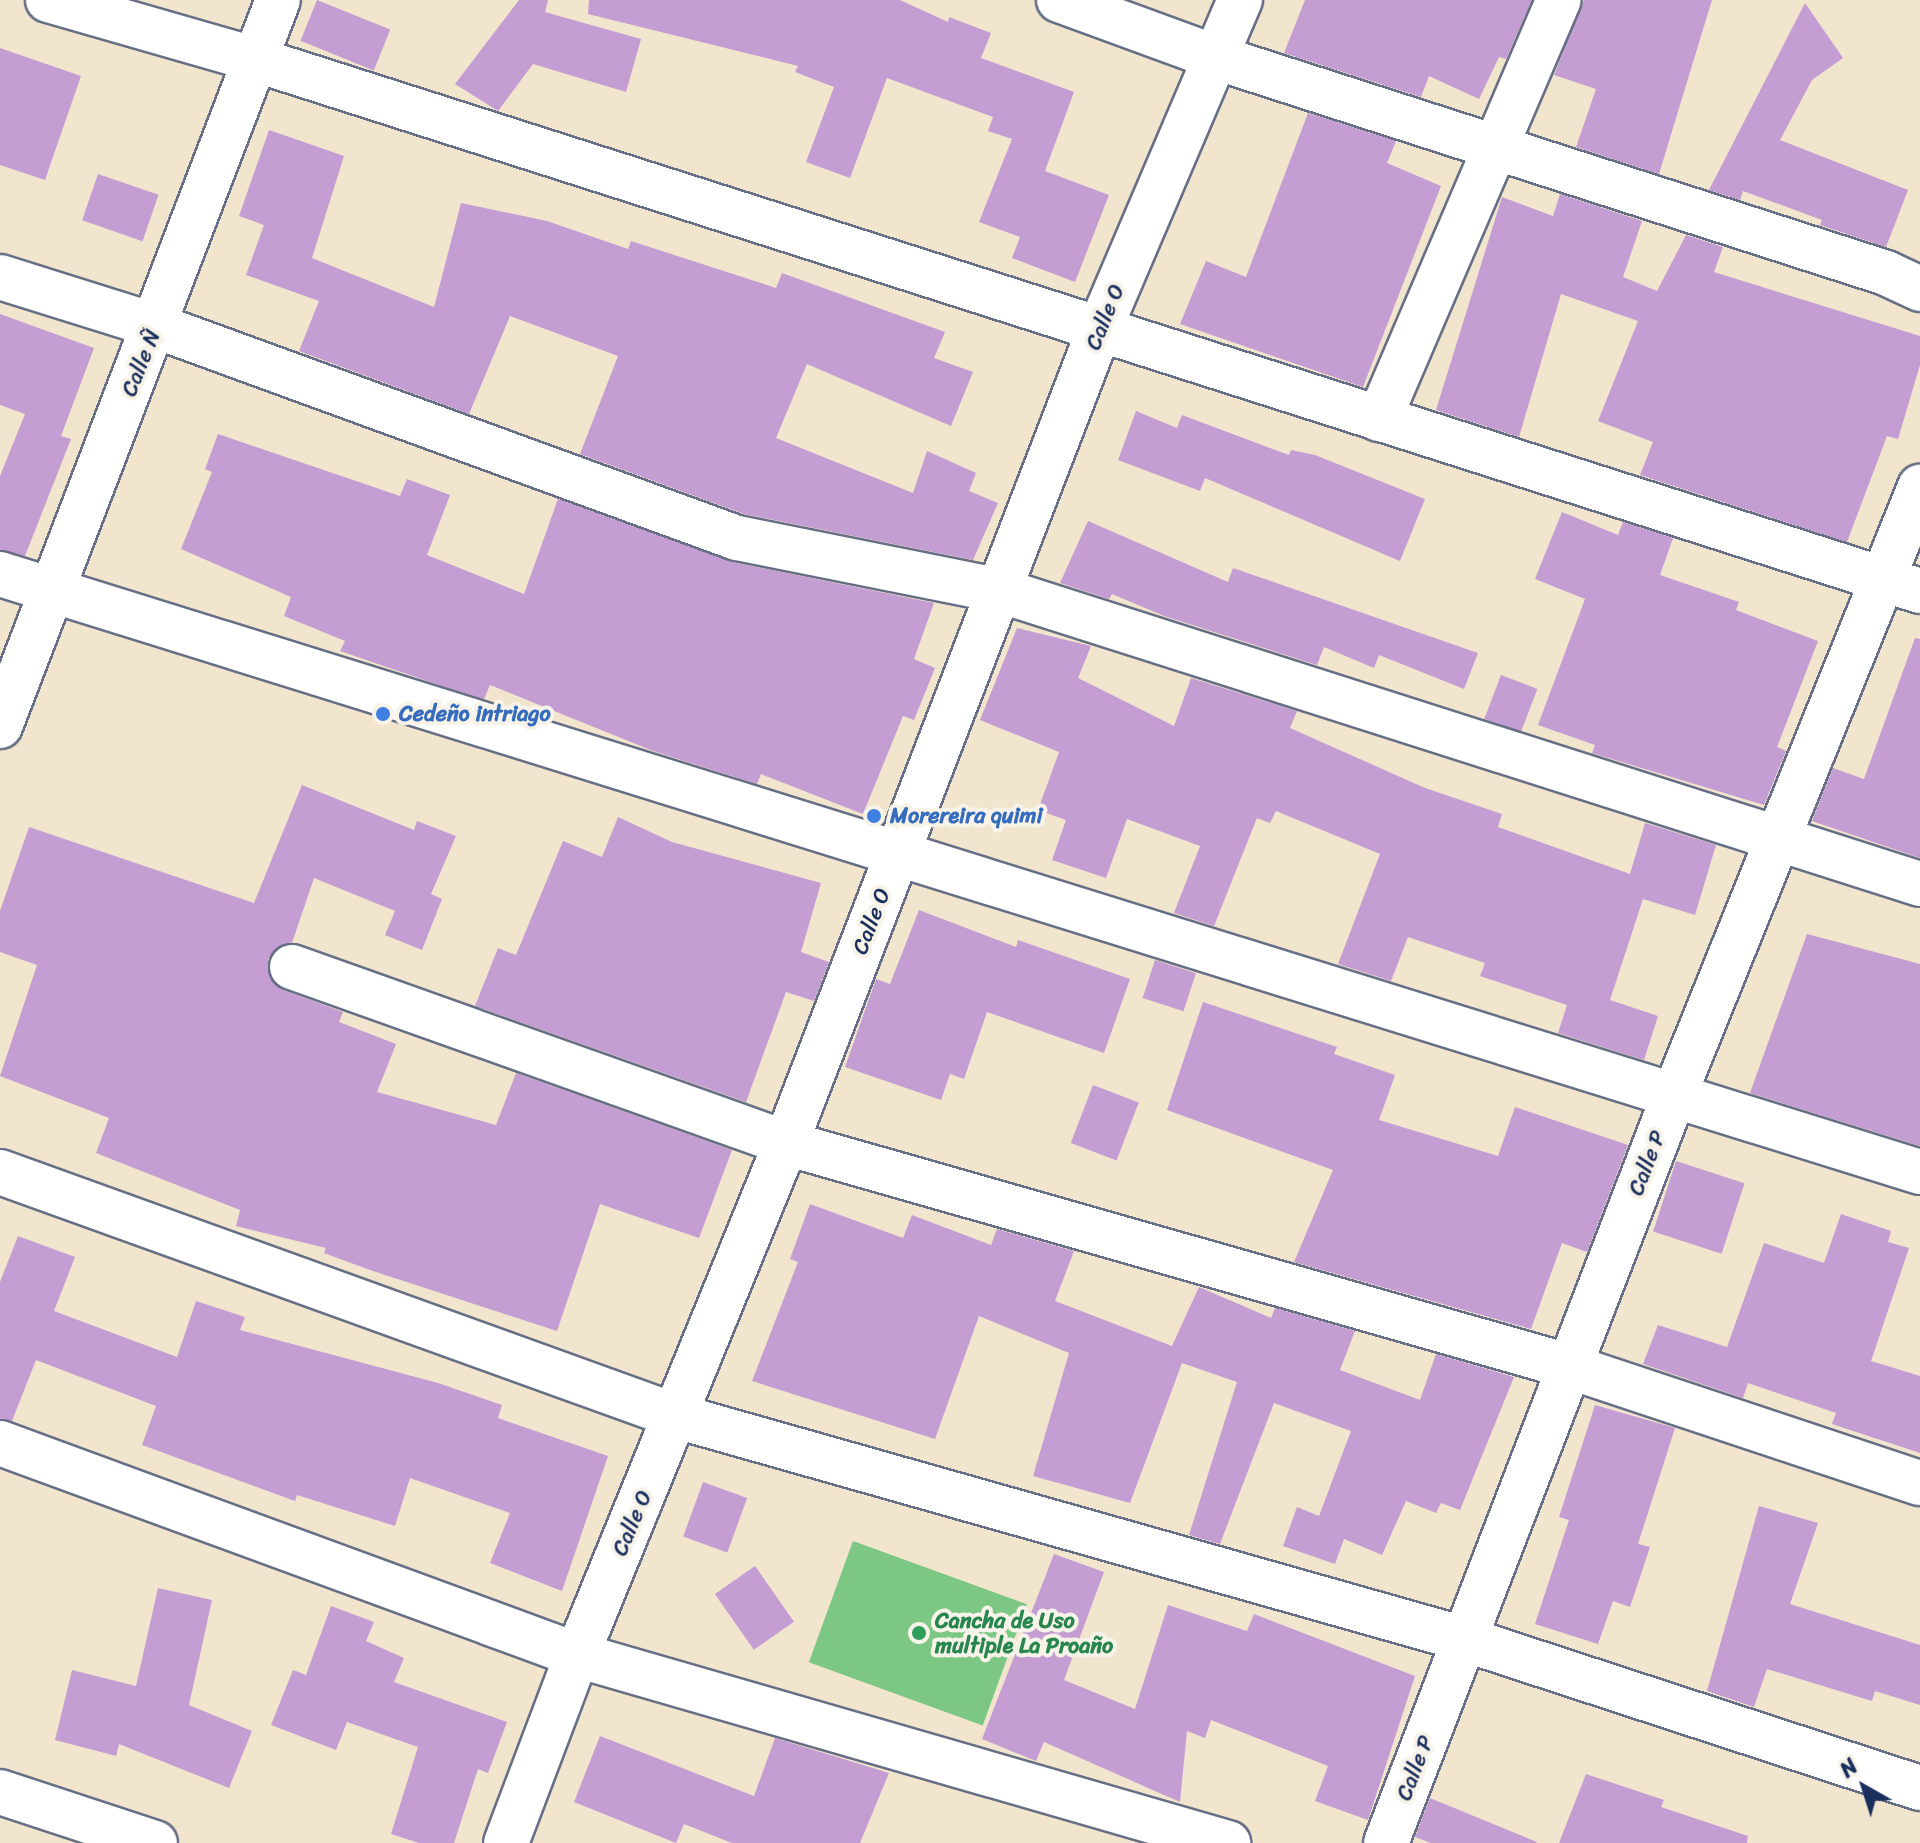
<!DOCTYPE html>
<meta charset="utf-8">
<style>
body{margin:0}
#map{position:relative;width:1920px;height:1843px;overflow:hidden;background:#f2e5cd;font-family:Sriracha,sans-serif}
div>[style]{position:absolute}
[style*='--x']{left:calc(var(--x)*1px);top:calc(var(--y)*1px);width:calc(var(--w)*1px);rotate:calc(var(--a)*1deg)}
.green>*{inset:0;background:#7dc784;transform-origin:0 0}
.building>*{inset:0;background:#c49dd3;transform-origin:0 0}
.roads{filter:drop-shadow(2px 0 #666f85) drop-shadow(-2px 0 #666f85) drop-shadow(0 2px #666f85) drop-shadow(0 -2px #666f85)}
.minor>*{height:44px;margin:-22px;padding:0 22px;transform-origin:22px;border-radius:22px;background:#fff}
.tertiary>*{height:44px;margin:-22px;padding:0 22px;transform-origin:22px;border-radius:22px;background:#fff}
.dots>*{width:22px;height:22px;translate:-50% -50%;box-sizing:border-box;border:4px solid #f7f3e8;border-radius:50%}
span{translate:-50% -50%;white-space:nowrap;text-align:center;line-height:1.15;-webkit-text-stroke:8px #f7f3e8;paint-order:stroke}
.street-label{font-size:22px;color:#1b2f5e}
.shop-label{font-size:22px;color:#366cbe;font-weight:700}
.left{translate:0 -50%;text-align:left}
.leisure-label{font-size:22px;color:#27864d;font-weight:700}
.north{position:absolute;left:1824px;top:1747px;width:80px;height:80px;-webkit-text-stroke:6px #f7f3e8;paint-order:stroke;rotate:321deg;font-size:22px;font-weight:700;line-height:32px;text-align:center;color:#1b2f5e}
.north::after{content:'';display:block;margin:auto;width:28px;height:36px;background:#1b2f5e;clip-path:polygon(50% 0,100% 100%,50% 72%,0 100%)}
</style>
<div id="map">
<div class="green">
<i style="left:853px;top:1541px;width:185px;height:129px;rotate:20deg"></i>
</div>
<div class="building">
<i style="left:317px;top:0;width:79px;height:44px;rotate:22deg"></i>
<i style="clip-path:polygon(519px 0,548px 0,545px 12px,641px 39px,626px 92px,533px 64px,498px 111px,455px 84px)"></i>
<i style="clip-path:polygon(589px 0,900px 0,948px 22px,949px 17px,991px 33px,981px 58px,1074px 92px,1045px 171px,1109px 195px,1075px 282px,1012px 258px,1020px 237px,979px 222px,1012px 139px,988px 131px,993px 117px,887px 78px,850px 178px,806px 162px,834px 87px,795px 72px,798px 66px,588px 14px)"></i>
<i style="clip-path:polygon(1305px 0,1532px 0,1506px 59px,1499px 57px,1479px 99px,1429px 76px,1421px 97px,1284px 53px)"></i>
<i style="clip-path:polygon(1584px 0,1712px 0,1659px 174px,1576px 147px,1596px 89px,1554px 75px)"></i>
<i style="clip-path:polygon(1805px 3px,1843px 58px,1812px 80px,1780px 140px,1908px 190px,1886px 247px,1820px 225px,1822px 220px,1743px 191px,1740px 200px,1709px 190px)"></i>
<i style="clip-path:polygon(0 48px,81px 76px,45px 180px,0 165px)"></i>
<i style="clip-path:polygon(1308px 113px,1396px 141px,1387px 163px,1441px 186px,1363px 387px,1180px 324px,1206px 261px,1246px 277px)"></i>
<i style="clip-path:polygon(269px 130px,344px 156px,312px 258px,434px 307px,461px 203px,547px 221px,628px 249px,631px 241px,776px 288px,782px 273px,945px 332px,934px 358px,973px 372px,951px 426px,807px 364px,776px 438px,913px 493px,927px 451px,976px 473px,969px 491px,998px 503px,973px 560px,744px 514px,580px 454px,618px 356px,510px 316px,469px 414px,299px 351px,319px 301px,246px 275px,264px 225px,239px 216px)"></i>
<i style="left:98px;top:174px;width:64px;height:49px;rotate:19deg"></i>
<i style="clip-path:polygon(1560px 194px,1642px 221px,1623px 277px,1657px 291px,1686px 235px,1723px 247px,1714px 272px,1920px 336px,1920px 365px,1898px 439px,1887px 436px,1847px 542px,1640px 475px,1653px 442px,1598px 421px,1638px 321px,1561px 294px,1519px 437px,1436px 410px,1502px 197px,1553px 216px)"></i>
<i style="clip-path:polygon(0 314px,94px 348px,61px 436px,71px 439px,25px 556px,0 550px,0 476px,25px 414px,0 405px)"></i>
<i style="clip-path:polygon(1136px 411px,1177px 428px,1182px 415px,1289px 455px,1291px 450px,1315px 455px,1425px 499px,1400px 561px,1205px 478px,1200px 491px,1118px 460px)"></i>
<i style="clip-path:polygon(218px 434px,400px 496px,407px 479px,450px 495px,427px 555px,524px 594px,558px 499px,732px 562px,934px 603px,914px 659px,935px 668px,914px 720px,903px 716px,863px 814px,761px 774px,757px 784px,653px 751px,490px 685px,484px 699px,442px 686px,340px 651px,345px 641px,284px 616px,291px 597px,181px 549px,212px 472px,205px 469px)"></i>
<i style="clip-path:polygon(1562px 512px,1618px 535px,1623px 522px,1673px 538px,1660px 575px,1739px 602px,1736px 610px,1818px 641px,1777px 747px,1786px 751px,1764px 805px,1592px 753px,1595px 745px,1538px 725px,1585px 599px,1535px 579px)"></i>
<i style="clip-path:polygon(1088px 521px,1228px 582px,1233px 568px,1478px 653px,1464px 689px,1379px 655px,1374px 668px,1324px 647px,1317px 665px,1164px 616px,1112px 594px,1109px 599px,1060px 583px)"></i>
<i style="clip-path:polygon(1017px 628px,1091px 646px,1078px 678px,1174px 726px,1191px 678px,1297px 711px,1290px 728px,1425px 788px,1502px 814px,1498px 827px,1630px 874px,1645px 823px,1716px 845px,1695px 915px,1643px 899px,1610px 1000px,1658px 1016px,1644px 1060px,1558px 1033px,1567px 1005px,1480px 976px,1485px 963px,1408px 937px,1391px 981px,1338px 964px,1380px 854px,1276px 811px,1270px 823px,1257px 818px,1214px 926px,1174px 913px,1200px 846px,1127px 819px,1106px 878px,1052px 860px,1066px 820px,1038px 810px,1059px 752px,980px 720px)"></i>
<i style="clip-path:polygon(1915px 638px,1920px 639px,1920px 858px,1812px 821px,1833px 768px,1864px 779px)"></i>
<i style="left:1501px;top:675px;width:39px;height:47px;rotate:21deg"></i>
<i style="clip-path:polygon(302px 785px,414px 830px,417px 821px,456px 836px,431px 894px,442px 899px,422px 950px,385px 935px,395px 911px,314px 878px,292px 943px,276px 948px,268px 959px,273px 983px,283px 990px,343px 1012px,339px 1022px,396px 1044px,377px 1092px,496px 1125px,516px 1073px,732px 1150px,699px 1238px,600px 1204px,557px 1331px,370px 1270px,324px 1253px,326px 1248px,236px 1226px,240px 1210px,96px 1153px,109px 1118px,0 1076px,37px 965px,0 952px,0 911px,29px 827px,254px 903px)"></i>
<i style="clip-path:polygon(618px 817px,672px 842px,821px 883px,801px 952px,829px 962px,814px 1001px,786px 992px,746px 1102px,475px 1006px,498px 948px,516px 955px,563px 841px,602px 857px)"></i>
<i style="clip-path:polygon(919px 910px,1016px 947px,1018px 940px,1130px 979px,1104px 1053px,987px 1012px,964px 1079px,950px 1074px,941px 1100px,845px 1067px,876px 979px,890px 984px)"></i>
<i style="clip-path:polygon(1807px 934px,1920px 964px,1920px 1146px,1750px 1093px)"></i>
<i style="left:1155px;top:960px;width:43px;height:40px;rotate:18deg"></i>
<i style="clip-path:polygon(1203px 1002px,1337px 1047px,1334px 1054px,1395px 1075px,1379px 1120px,1498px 1156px,1515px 1107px,1628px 1145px,1587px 1252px,1562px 1243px,1531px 1329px,1294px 1262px,1333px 1170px,1167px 1110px)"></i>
<i style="left:1093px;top:1085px;width:49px;height:62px;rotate:21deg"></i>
<i style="left:1676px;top:1161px;width:72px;height:74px;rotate:18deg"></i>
<i style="clip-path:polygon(810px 1204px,903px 1238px,912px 1215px,991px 1245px,997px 1229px,1074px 1251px,1055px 1301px,1172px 1346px,1199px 1287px,1271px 1318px,1275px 1308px,1355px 1331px,1340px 1370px,1420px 1400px,1436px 1354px,1514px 1377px,1460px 1510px,1441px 1503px,1436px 1513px,1406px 1501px,1382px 1555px,1344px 1539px,1335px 1564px,1283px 1546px,1297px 1507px,1319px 1516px,1351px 1431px,1274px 1403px,1220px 1544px,1189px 1535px,1237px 1382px,1182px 1363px,1130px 1503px,1033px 1476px,1069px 1353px,979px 1316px,935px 1439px,752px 1381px,798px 1262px,790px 1259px)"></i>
<i style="clip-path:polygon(1841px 1214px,1891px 1231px,1888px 1242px,1909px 1248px,1871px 1361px,1920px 1376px,1920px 1453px,1832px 1424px,1836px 1413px,1748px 1383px,1743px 1398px,1643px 1364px,1658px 1325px,1727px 1347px,1764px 1243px,1824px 1263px)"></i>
<i style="clip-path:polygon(18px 1236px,75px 1257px,54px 1311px,177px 1357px,196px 1301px,245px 1317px,240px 1330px,438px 1383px,502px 1405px,498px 1418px,608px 1456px,562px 1591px,490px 1563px,510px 1513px,410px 1478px,395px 1526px,297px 1495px,295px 1501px,142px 1445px,156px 1406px,36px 1360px,12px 1421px,0 1419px,0 1282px)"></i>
<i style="clip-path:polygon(1595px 1405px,1675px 1428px,1638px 1544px,1650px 1547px,1630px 1607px,1613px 1601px,1598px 1644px,1535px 1624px,1569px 1520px,1559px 1517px)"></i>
<i style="left:703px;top:1482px;width:47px;height:58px;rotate:20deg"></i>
<i style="clip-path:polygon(1759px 1506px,1818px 1523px,1790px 1604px,1920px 1645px,1920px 1705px,1875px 1691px,1872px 1701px,1767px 1669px,1754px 1707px,1707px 1691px)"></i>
<i style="clip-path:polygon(1054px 1554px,1104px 1572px,1064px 1680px,1135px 1709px,1168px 1605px,1247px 1631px,1254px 1614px,1415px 1676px,1368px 1820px,1315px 1801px,1328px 1766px,1211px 1720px,1205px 1738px,1187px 1731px,1180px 1802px,1044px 1742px,1036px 1761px,982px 1739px)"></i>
<i style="left:755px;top:1566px;width:68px;height:49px;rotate:55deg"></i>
<i style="clip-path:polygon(158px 1588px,212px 1600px,189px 1705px,252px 1731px,229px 1788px,119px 1744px,116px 1756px,55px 1740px,72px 1670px,136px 1686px)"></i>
<i style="clip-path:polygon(331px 1606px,374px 1622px,366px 1641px,404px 1658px,394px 1682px,507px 1722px,488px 1773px,478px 1769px,454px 1843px,419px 1843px,391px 1834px,418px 1747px,347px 1722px,336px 1750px,271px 1725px,293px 1670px,306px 1675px)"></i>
<i style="clip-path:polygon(600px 1736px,754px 1796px,775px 1738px,889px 1773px,860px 1843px,732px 1843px,684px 1824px,676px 1843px,574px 1802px)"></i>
<i style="clip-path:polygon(1586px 1774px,1664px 1800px,1661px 1807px,1748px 1836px,1747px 1843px,1559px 1843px)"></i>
<i style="clip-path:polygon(1430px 1798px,1537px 1842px,1536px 1843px,1431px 1843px,1415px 1837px)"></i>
</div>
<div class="roads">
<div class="minor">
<i style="--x:48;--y:0;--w:214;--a:16"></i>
<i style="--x:254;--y:59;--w:1749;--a:17.71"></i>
<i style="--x:1059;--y:0;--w:166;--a:20.1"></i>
<i style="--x:1215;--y:57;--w:705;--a:17.84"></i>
<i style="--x:1886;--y:273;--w:38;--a:25"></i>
<i style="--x:0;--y:277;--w:164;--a:17.4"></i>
<i style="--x:156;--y:326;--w:618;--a:20.05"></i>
<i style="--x:737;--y:538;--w:270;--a:11.3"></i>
<i style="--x:1002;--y:591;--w:964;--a:17.7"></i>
<i style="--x:1379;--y:419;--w:456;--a:-66.8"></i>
<i style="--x:0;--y:574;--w:2011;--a:17.3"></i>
<i style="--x:0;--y:726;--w:777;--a:-69.05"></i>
<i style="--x:292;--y:967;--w:524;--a:19.61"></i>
<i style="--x:786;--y:1143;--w:813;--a:15.92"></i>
<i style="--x:1568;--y:1366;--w:371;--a:18.4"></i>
<i style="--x:0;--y:1172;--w:719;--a:19.85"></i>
<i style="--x:676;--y:1416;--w:819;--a:15.8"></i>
<i style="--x:1464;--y:1639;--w:480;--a:18.1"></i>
<i style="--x:0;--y:1443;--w:615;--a:20.17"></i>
<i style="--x:577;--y:1655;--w:678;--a:16.11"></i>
<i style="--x:0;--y:1792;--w:163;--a:18.2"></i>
<i style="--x:1386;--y:1843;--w:804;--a:-68.93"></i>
<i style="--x:1675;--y:1093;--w:654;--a:-67.99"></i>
</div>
<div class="tertiary">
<i style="--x:506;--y:1843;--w:201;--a:-69.3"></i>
<i style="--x:577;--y:1655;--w:553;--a:-67.79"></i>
<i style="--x:786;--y:1143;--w:873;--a:-68.93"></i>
<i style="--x:1100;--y:328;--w:357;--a:-66.9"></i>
</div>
</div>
<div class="dots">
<i style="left:383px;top:714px;background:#3f7fe0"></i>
<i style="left:874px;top:816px;background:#3f7fe0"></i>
<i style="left:919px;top:1633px;background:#2e9e5b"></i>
</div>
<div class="street-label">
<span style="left:1105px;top:317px;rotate:-68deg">Calle O</span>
<span style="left:141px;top:363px;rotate:-68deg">Calle Ñ</span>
<span style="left:871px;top:921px;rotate:-69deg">Calle O</span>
<span style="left:1647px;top:1163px;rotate:-69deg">Calle P</span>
<span style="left:632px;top:1523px;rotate:-67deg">Calle O</span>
<span style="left:1415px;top:1768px;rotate:-69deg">Calle P</span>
</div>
<div class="shop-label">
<span class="left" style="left:399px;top:714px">Cedeño intriago</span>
<span class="left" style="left:890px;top:816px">Morereira quimi</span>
</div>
<div class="leisure-label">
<span class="left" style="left:935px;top:1633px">Cancha de Uso<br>multiple La Proaño</span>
</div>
<div class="north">N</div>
</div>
